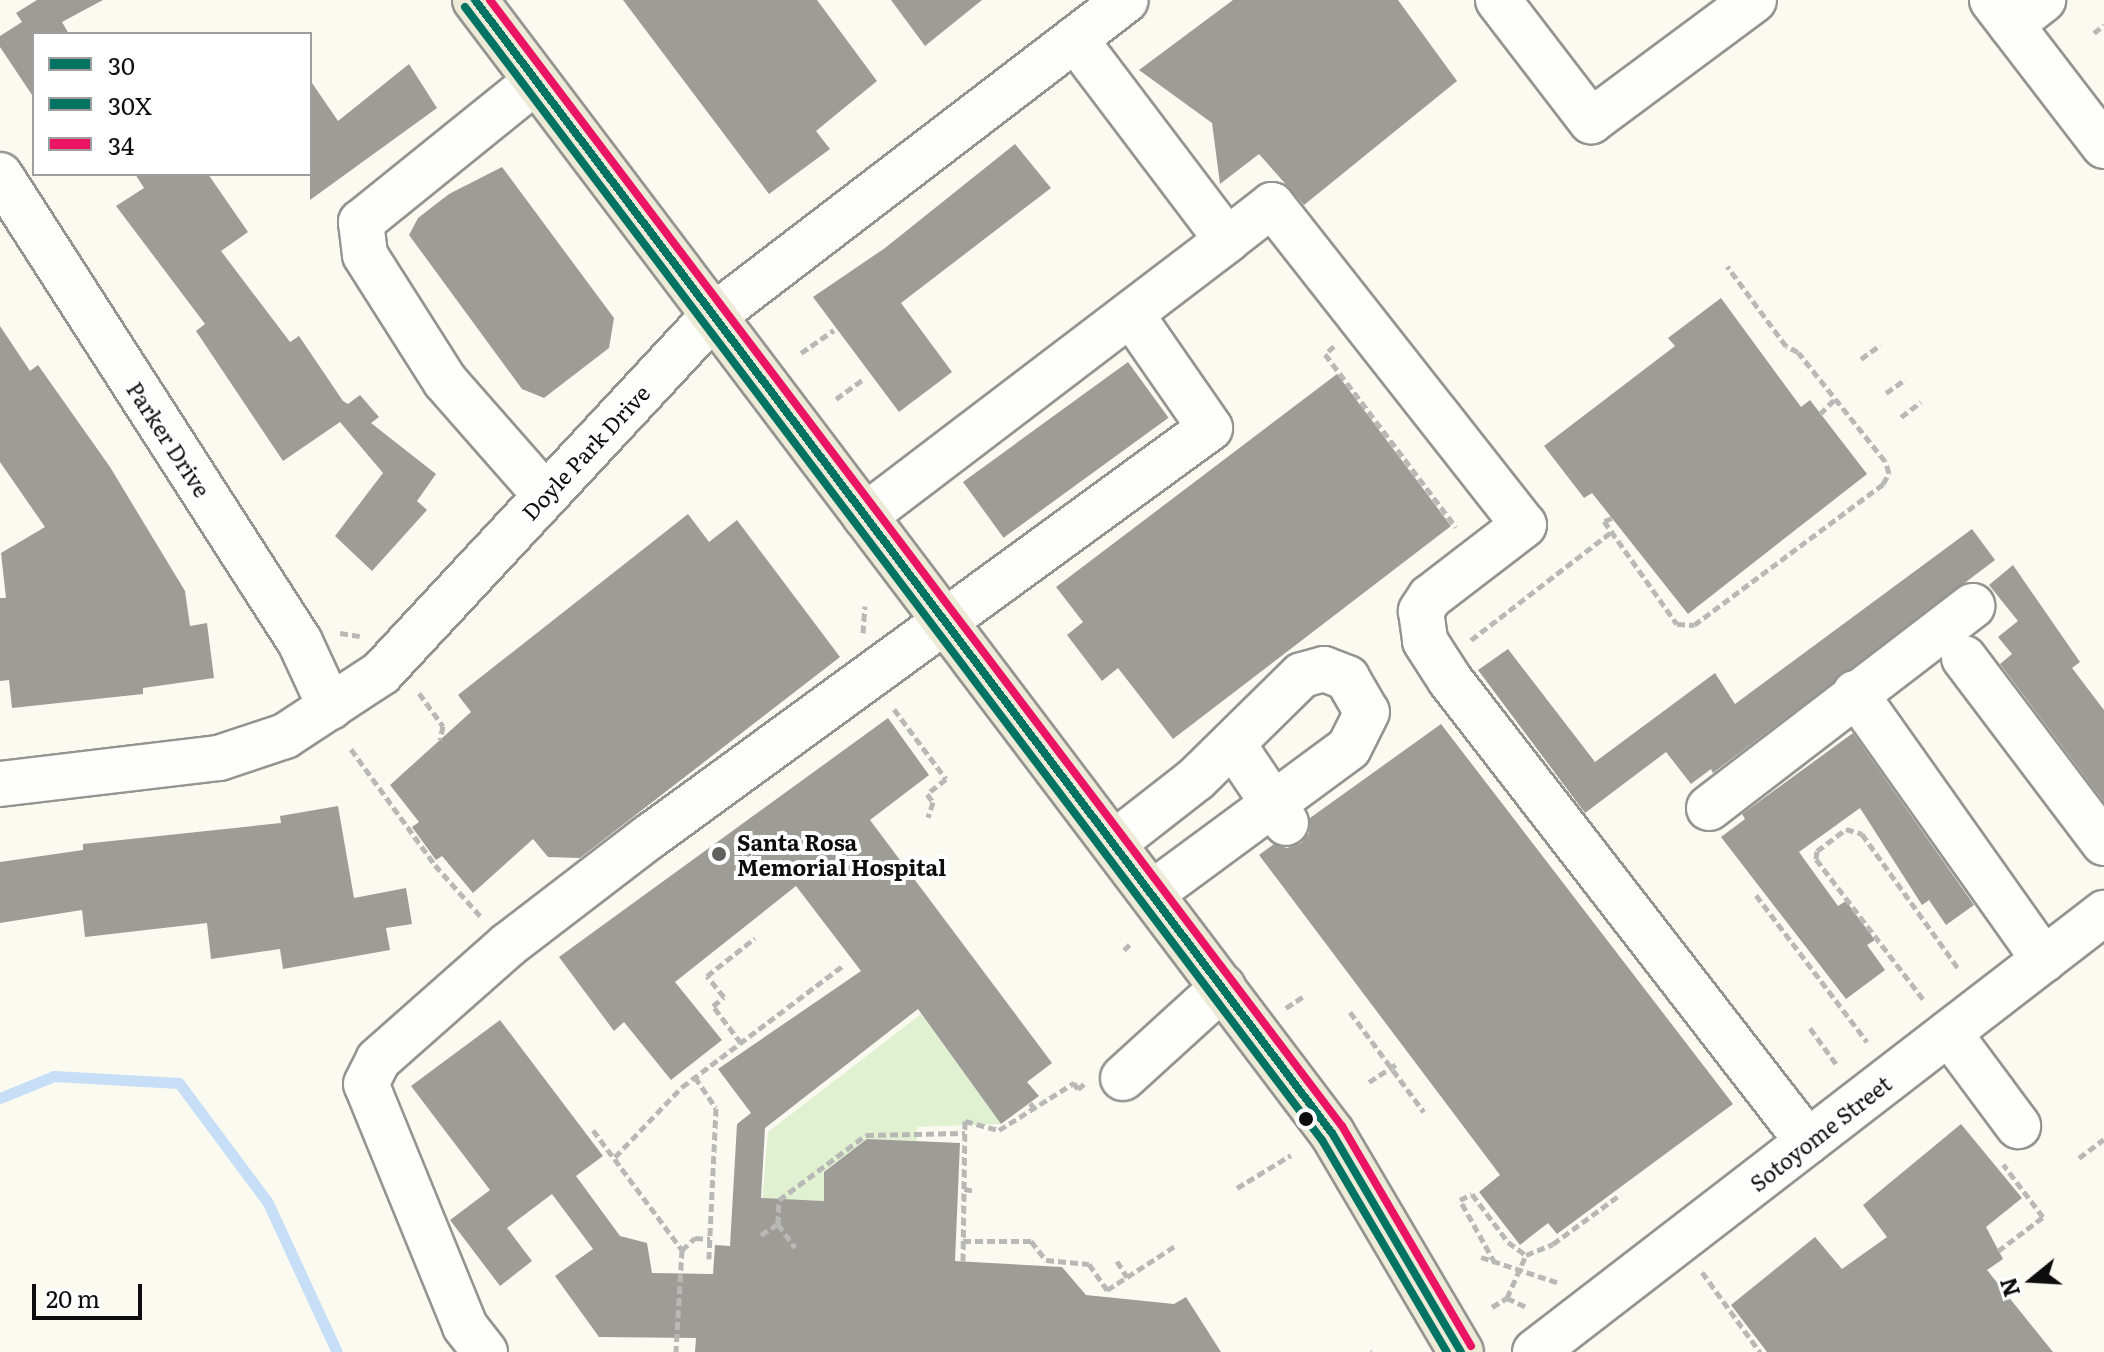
<!DOCTYPE html>
<style>
body{margin:0}
#map{position:relative;width:2104px;height:1352px;overflow:hidden;background:#fbfaf1;font-family:Literata,serif}
div>[style]{position:absolute}
[style*='--x']{left:calc(var(--x)*1px);top:calc(var(--y)*1px);width:calc(var(--w)*1px);rotate:calc(var(--a)*1deg)}
.green>*{inset:0;background:#e0f1d1}
.stream>*{height:11px;margin:-5.5px;padding:0 5.5px;transform-origin:5.5px;border-radius:5.5px;background:#c6def6}
.building>*{inset:0;background:#9e9c97;transform-origin:0 0}
.path>*{height:5px;margin-top:-2.5px;transform-origin:0;background:repeating-linear-gradient(90deg,#b8b8b6 0 8px,transparent 0 12px)}
.roads{filter:drop-shadow(2px 0 #949490) drop-shadow(-2px 0 #949490) drop-shadow(0 2px #949490) drop-shadow(0 -2px #949490)}
.minor>*{height:44px;margin:-22px;padding:0 22px;transform-origin:22px;border-radius:22px;background:#fefefd}
.major>*{height:44px;margin:-22px;padding:0 22px;transform-origin:22px;border-radius:22px;background:#edead8}
.bus-1>*{height:8px;margin:-4px;padding:0 4px;transform-origin:4px;border-radius:4px;background:#007363}
.bus-2>*{height:8px;margin:-4px;padding:0 4px;transform-origin:4px;border-radius:4px;background:#007363}
.bus-3>*{height:8px;margin:-4px;padding:0 4px;transform-origin:4px;border-radius:4px;background:#eb1464}
.dots>*{width:22px;height:22px;translate:-50% -50%;box-sizing:border-box;border:4px solid #fff;border-radius:50%}
span{translate:-50% -50%;white-space:nowrap;text-align:center;line-height:1.15;-webkit-text-stroke:8px #fff;paint-order:stroke}
.street-label{font-size:22px;color:#0d0d0d}
.poi-label{font-size:22px;color:#0d0d0d;font-weight:700}
.left{translate:0 -50%;text-align:left}
.legend{position:absolute;left:32px;top:32px;width:280px;height:144px;box-sizing:border-box;background:#fff;border:2px solid #9e9e9e;margin:0;padding:10px 14px;list-style:none;font-size:24px;color:#0d0d0d}
.legend li{display:flex;align-items:center;gap:16px;height:40px}
.legend b{width:40px;border:2px solid #9e9e9e}
.north{position:absolute;left:1992px;top:1240px;width:80px;height:80px;-webkit-text-stroke:6px #fff;paint-order:stroke;rotate:252deg;font-size:22px;font-weight:700;line-height:32px;text-align:center;color:#0d0d0d}
.north::after{content:'';display:block;margin:auto;width:28px;height:36px;background:#0d0d0d;clip-path:polygon(50% 0,100% 100%,50% 72%,0 100%)}
.scale{position:absolute;left:32px;top:1284px;width:110px;height:36px;box-sizing:border-box;border:4px solid #0d0d0d;border-top:0;padding-left:10px;font-size:24px;line-height:28px;white-space:nowrap;color:#0d0d0d;-webkit-text-stroke:6px #fff;paint-order:stroke}
</style>
<div id="map">
<div class="green">
<i style="clip-path:polygon(921px 1014px,1001px 1124px,917px 1127px,917px 1141px,867px 1139px,824px 1172px,824px 1201px,806px 1200px,758px 1248px,768px 1132px)"></i>
</div>
<div class="stream">
<i style="--x:0;--y:1098;--w:58;--a:-22.2"></i>
<i style="--x:54;--y:1076;--w:125;--a:3.2"></i>
<i style="--x:179;--y:1083;--w:149;--a:53.4"></i>
<i style="--x:268;--y:1203;--w:164;--a:65.2"></i>
</div>
<div class="building">
<i style="clip-path:polygon(37px 0,103px 0,62px 22px,69px 34px,34px 34px,34px 98px,0 47px,0 36px,22px 22px,16px 13px)"></i>
<i style="clip-path:polygon(623px 0,817px 0,877px 81px,816px 131px,830px 149px,769px 194px)"></i>
<i style="clip-path:polygon(891px 0,982px 0,925px 46px)"></i>
<i style="clip-path:polygon(1233px 0,1398px 0,1457px 81px,1304px 205px,1259px 154px,1220px 184px,1212px 123px,1139px 70px)"></i>
<i style="clip-path:polygon(409px 64px,437px 108px,310px 200px,310px 80px,338px 121px)"></i>
<i style="clip-path:polygon(1015px 144px,1051px 188px,901px 303px,952px 372px,899px 412px,813px 297px,885px 248px)"></i>
<i style="clip-path:polygon(502px 167px,614px 318px,609px 348px,544px 398px,522px 389px,409px 235px,418px 218px,449px 194px)"></i>
<i style="clip-path:polygon(135px 174px,208px 174px,248px 232px,221px 251px,290px 342px,299px 336px,343px 401px,348px 404px,360px 395px,379px 417px,371px 423px,436px 474px,417px 501px,427px 510px,372px 571px,335px 536px,383px 473px,340px 422px,283px 461px,196px 331px,205px 324px,116px 206px,144px 188px)"></i>
<i style="clip-path:polygon(1721px 298px,1801px 407px,1810px 400px,1867px 474px,1688px 614px,1592px 493px,1584px 498px,1544px 446px,1675px 346px,1668px 338px)"></i>
<i style="clip-path:polygon(0 326px,30px 371px,38px 365px,110px 467px,185px 591px,190px 626px,207px 623px,214px 678px,143px 688px,143px 694px,12px 708px,9px 680px,0 681px,0 598px,6px 598px,1px 553px,45px 527px,0 462px)"></i>
<i style="left:1128px;top:362px;width:69px;height:204px;rotate:54deg"></i>
<i style="clip-path:polygon(1337px 374px,1451px 526px,1173px 739px,1118px 668px,1102px 681px,1067px 635px,1083px 622px,1056px 587px)"></i>
<i style="clip-path:polygon(688px 514px,709px 542px,737px 520px,840px 657px,580px 858px,548px 857px,533px 839px,473px 893px,442px 856px,436px 860px,412px 827px,419px 822px,390px 785px,471px 712px,458px 695px)"></i>
<i style="clip-path:polygon(1972px 529px,1995px 560px,1713px 773px,1711px 769px,1691px 784px,1666px 752px,1585px 813px,1478px 670px,1508px 649px,1595px 762px,1715px 673px,1735px 704px)"></i>
<i style="clip-path:polygon(2013px 565px,2080px 662px,2072px 668px,2104px 710px,2104px 802px,2000px 664px,2012px 654px,1998px 637px,2018px 621px,1989px 585px)"></i>
<i style="clip-path:polygon(888px 718px,929px 775px,870px 820px,1052px 1063px,1027px 1082px,1039px 1096px,1001px 1124px,918px 1009px,765px 1128px,761px 1198px,824px 1201px,824px 1172px,867px 1139px,960px 1143px,955px 1261px,1062px 1267px,1086px 1295px,1174px 1304px,1186px 1297px,1221px 1352px,695px 1352px,696px 1338px,599px 1337px,555px 1276px,593px 1249px,552px 1194px,507px 1228px,532px 1261px,500px 1286px,450px 1220px,490px 1190px,411px 1086px,500px 1020px,603px 1156px,576px 1176px,620px 1236px,647px 1243px,652px 1273px,713px 1274px,715px 1245px,730px 1246px,737px 1124px,751px 1113px,718px 1069px,861px 971px,796px 886px,675px 982px,722px 1040px,671px 1080px,624px 1022px,614px 1031px,559px 957px)"></i>
<i style="clip-path:polygon(1441px 724px,1733px 1104px,1557px 1234px,1548px 1223px,1520px 1245px,1479px 1192px,1500px 1175px,1259px 855px,1274px 844px,1287px 848px,1301px 843px,1309px 833px,1310px 818px)"></i>
<i style="clip-path:polygon(1853px 733px,1974px 905px,1946px 925px,1929px 900px,1922px 905px,1860px 808px,1799px 852px,1838px 906px,1846px 901px,1875px 940px,1867px 945px,1885px 970px,1846px 999px,1721px 837px,1745px 819px,1742px 814px)"></i>
<i style="clip-path:polygon(338px 806px,354px 898px,406px 888px,412px 924px,386px 928px,390px 950px,283px 969px,280px 949px,211px 959px,207px 923px,85px 937px,82px 910px,0 923px,0 862px,83px 850px,83px 844px,281px 823px,280px 816px)"></i>
<i style="clip-path:polygon(1961px 1124px,2022px 1198px,1986px 1227px,2003px 1259px,1987px 1270px,2053px 1352px,1767px 1352px,1731px 1305px,1815px 1237px,1842px 1269px,1887px 1237px,1863px 1205px)"></i>
</div>
<div class="path">
<i style="--x:2094;--y:33;--w:13;--a:-39"></i>
<i style="--x:1334;--y:346;--w:12;--a:138"></i>
<i style="--x:1325;--y:354;--w:217;--a:52.9"></i>
<i style="--x:801;--y:353;--w:40;--a:-34.9"></i>
<i style="--x:1861;--y:359;--w:24;--a:-36"></i>
<i style="--x:1886;--y:393;--w:24;--a:-35"></i>
<i style="--x:836;--y:399;--w:34;--a:-36"></i>
<i style="--x:1820;--y:414;--w:20;--a:-45"></i>
<i style="--x:1901;--y:417;--w:25;--a:-37"></i>
<i style="--x:1612;--y:518;--w:9;--a:159"></i>
<i style="--x:1604;--y:521;--w:126;--a:54.7"></i>
<i style="--x:1677;--y:624;--w:17;--a:3"></i>
<i style="--x:1694;--y:625;--w:236;--a:-36.7"></i>
<i style="--x:1883;--y:484;--w:13;--a:-61"></i>
<i style="--x:1889;--y:473;--w:13;--a:-108"></i>
<i style="--x:1885;--y:461;--w:139;--a:-128.6"></i>
<i style="--x:1798;--y:352;--w:13;--a:-153"></i>
<i style="--x:1786;--y:346;--w:99;--a:-126.4"></i>
<i style="--x:340;--y:633;--w:20;--a:9"></i>
<i style="--x:863;--y:633;--w:27;--a:-86"></i>
<i style="--x:1471;--y:640;--w:177;--a:-37.6"></i>
<i style="--x:419;--y:693;--w:41;--a:54"></i>
<i style="--x:443;--y:726;--w:14;--a:102"></i>
<i style="--x:894;--y:709;--w:87;--a:53.4"></i>
<i style="--x:946;--y:779;--w:24;--a:142"></i>
<i style="--x:927;--y:794;--w:10;--a:53"></i>
<i style="--x:933;--y:802;--w:16;--a:108"></i>
<i style="--x:351;--y:749;--w:143;--a:54.1"></i>
<i style="--x:435;--y:865;--w:71;--a:48.4"></i>
<i style="--x:1756;--y:895;--w:184;--a:52.9"></i>
<i style="--x:1124;--y:950;--w:10;--a:-45"></i>
<i style="--x:1923;--y:999;--w:176;--a:-127.4"></i>
<i style="--x:1816;--y:859;--w:8;--a:-83"></i>
<i style="--x:1817;--y:851;--w:36;--a:-37"></i>
<i style="--x:1846;--y:829;--w:17;--a:17"></i>
<i style="--x:1862;--y:834;--w:168;--a:54.4"></i>
<i style="--x:1286;--y:1008;--w:23;--a:-34"></i>
<i style="--x:1350;--y:1012;--w:124;--a:53.5"></i>
<i style="--x:1810;--y:1028;--w:46;--a:53.9"></i>
<i style="--x:741;--y:1043;--w:46;--a:-127.1"></i>
<i style="--x:713;--y:1006;--w:14;--a:-39"></i>
<i style="--x:724;--y:997;--w:27;--a:-129"></i>
<i style="--x:707;--y:976;--w:61;--a:-38.4"></i>
<i style="--x:695;--y:1077;--w:37;--a:56"></i>
<i style="--x:716;--y:1108;--w:151;--a:92.7"></i>
<i style="--x:1369;--y:1082;--w:35;--a:-33"></i>
<i style="--x:1030;--y:1103;--w:9;--a:49"></i>
<i style="--x:593;--y:1130;--w:149;--a:53.4"></i>
<i style="--x:682;--y:1250;--w:102;--a:93.4"></i>
<i style="--x:615;--y:1157;--w:97;--a:-46.3"></i>
<i style="--x:682;--y:1087;--w:203;--a:-37"></i>
<i style="--x:2079;--y:1158;--w:31;--a:-37"></i>
<i style="--x:1237;--y:1188;--w:63;--a:-31.4"></i>
<i style="--x:964;--y:1189;--w:12;--a:9"></i>
<i style="--x:778;--y:1224;--w:29;--a:54"></i>
<i style="--x:761;--y:1235;--w:20;--a:-33"></i>
<i style="--x:778;--y:1224;--w:24;--a:-88"></i>
<i style="--x:779;--y:1200;--w:109;--a:-36.8"></i>
<i style="--x:866;--y:1135;--w:99;--a:-1.2"></i>
<i style="--x:963;--y:1241;--w:68;--a:0"></i>
<i style="--x:1031;--y:1241;--w:24;--a:52"></i>
<i style="--x:1046;--y:1260;--w:43;--a:5.3"></i>
<i style="--x:1089;--y:1264;--w:32;--a:55"></i>
<i style="--x:1107;--y:1290;--w:81;--a:-32.9"></i>
<i style="--x:682;--y:1250;--w:18;--a:-43"></i>
<i style="--x:695;--y:1238;--w:15;--a:4"></i>
<i style="--x:1998;--y:1251;--w:56;--a:-37.1"></i>
<i style="--x:2043;--y:1217;--w:66;--a:-127"></i>
<i style="--x:1481;--y:1257;--w:82;--a:18.4"></i>
<i style="--x:963;--y:1261;--w:140;--a:-89.2"></i>
<i style="--x:965;--y:1121;--w:35;--a:15"></i>
<i style="--x:999;--y:1130;--w:89;--a:-32.1"></i>
<i style="--x:1074;--y:1083;--w:7;--a:56"></i>
<i style="--x:1078;--y:1089;--w:8;--a:-40"></i>
<i style="--x:1117;--y:1261;--w:19;--a:58"></i>
<i style="--x:1495;--y:1263;--w:72;--a:-119.1"></i>
<i style="--x:1460;--y:1200;--w:13;--a:-27"></i>
<i style="--x:1472;--y:1194;--w:60;--a:53.1"></i>
<i style="--x:1508;--y:1242;--w:22;--a:36"></i>
<i style="--x:1702;--y:1272;--w:99;--a:54.1"></i>
<i style="--x:1507;--y:1298;--w:23;--a:25"></i>
<i style="--x:1492;--y:1307;--w:17;--a:-31"></i>
<i style="--x:1507;--y:1298;--w:47;--a:-66.2"></i>
<i style="--x:1526;--y:1255;--w:29;--a:-22"></i>
<i style="--x:1553;--y:1244;--w:84;--a:-36.3"></i>
<i style="--x:1370;--y:1351;--w:1;--a:45"></i>
</div>
<div class="roads">
<div class="minor">
<i style="--x:1498;--y:0;--w:153;--a:52.5"></i>
<i style="--x:1591;--y:121;--w:203;--a:-36.6"></i>
<i style="--x:1992;--y:0;--w:184;--a:52.5"></i>
<i style="--x:2011;--y:25;--w:41;--a:-38"></i>
<i style="--x:536;--y:81;--w:225;--a:141.1"></i>
<i style="--x:361;--y:222;--w:33;--a:83"></i>
<i style="--x:365;--y:255;--w:149;--a:57.6"></i>
<i style="--x:445;--y:381;--w:152;--a:48.7"></i>
<i style="--x:0;--y:175;--w:555;--a:57.28"></i>
<i style="--x:300;--y:642;--w:72;--a:65.2"></i>
<i style="--x:1227;--y:240;--w:57;--a:-37.9"></i>
<i style="--x:1272;--y:205;--w:407;--a:51.8"></i>
<i style="--x:1524;--y:525;--w:118;--a:142.5"></i>
<i style="--x:1430;--y:597;--w:17;--a:123"></i>
<i style="--x:1421;--y:611;--w:30;--a:82"></i>
<i style="--x:1425;--y:641;--w:46;--a:57.3"></i>
<i style="--x:1450;--y:680;--w:584;--a:52.23"></i>
<i style="--x:865;--y:516;--w:455;--a:-37.3"></i>
<i style="--x:1227;--y:240;--w:252;--a:-127.1"></i>
<i style="--x:1964;--y:658;--w:232;--a:52.9"></i>
<i style="--x:1855;--y:693;--w:327;--a:54.7"></i>
<i style="--x:1233;--y:744;--w:95;--a:56.1"></i>
<i style="--x:0;--y:784;--w:221;--a:-6.8"></i>
<i style="--x:219;--y:758;--w:70;--a:-18.4"></i>
<i style="--x:285;--y:736;--w:115;--a:-33.3"></i>
<i style="--x:381;--y:673;--w:486;--a:-47.1"></i>
<i style="--x:712;--y:317;--w:521;--a:-37.44"></i>
<i style="--x:1709;--y:808;--w:332;--a:-37.5"></i>
<i style="--x:1114;--y:843;--w:104;--a:-38"></i>
<i style="--x:1196;--y:779;--w:148;--a:-44.5"></i>
<i style="--x:1302;--y:675;--w:23;--a:-15"></i>
<i style="--x:1324;--y:669;--w:25;--a:21"></i>
<i style="--x:1347;--y:678;--w:39;--a:60"></i>
<i style="--x:1367;--y:712;--w:40;--a:116.6"></i>
<i style="--x:1349;--y:748;--w:245;--a:143.6"></i>
<i style="--x:1949;--y:1033;--w:116;--a:53.4"></i>
<i style="--x:1123;--y:1078;--w:135;--a:-42.3"></i>
<i style="--x:485;--y:1352;--w:33;--a:-128"></i>
<i style="--x:465;--y:1326;--w:261;--a:-112.2"></i>
<i style="--x:366;--y:1084;--w:27;--a:-63"></i>
<i style="--x:378;--y:1060;--w:174;--a:-41.5"></i>
<i style="--x:508;--y:945;--w:178;--a:-37.5"></i>
<i style="--x:649;--y:837;--w:694;--a:-36.09"></i>
<i style="--x:1210;--y:428;--w:139;--a:-124.7"></i>
<i style="--x:1535;--y:1352;--w:719;--a:-37.65"></i>
</div>
<div class="major">
<i style="--x:475;--y:0;--w:1421;--a:52.9"></i>
<i style="--x:1332;--y:1133;--w:254;--a:59.5"></i>
</div>
</div>
<div class="bus-1">
<i style="--x:475;--y:0;--w:1421;--a:52.9"></i>
<i style="--x:1332;--y:1133;--w:254;--a:59.5"></i>
</div>
<div class="bus-2">
<i style="--x:465;--y:7;--w:1421;--a:52.9"></i>
<i style="--x:1322;--y:1140;--w:246;--a:59.5"></i>
</div>
<div class="bus-3">
<i style="--x:490;--y:0;--w:1412;--a:52.89"></i>
<i style="--x:1342;--y:1126;--w:255;--a:59.6"></i>
</div>
<div class="dots">
<i style="left:719px;top:854px;background:#60605d"></i>
<i style="left:1306px;top:1119px;background:#0d0d0d"></i>
</div>
<div class="street-label">
<span style="left:169px;top:439px;rotate:57deg">Parker Drive</span>
<span style="left:585px;top:452px;rotate:-47deg">Doyle Park Drive</span>
<span style="left:1820px;top:1133px;rotate:-38deg">Sotoyome Street</span>
</div>
<div class="poi-label">
<span class="left" style="left:737px;top:854px">Santa Rosa<br>Memorial Hospital</span>
</div>
<ul class="legend">
<li><b style="height:10px;background:#007363"></b>30</li>
<li><b style="height:10px;background:#007363"></b>30X</li>
<li><b style="height:10px;background:#eb1464"></b>34</li>
</ul>
<div class="north">N</div>
<div class="scale">20 m</div>
</div>
